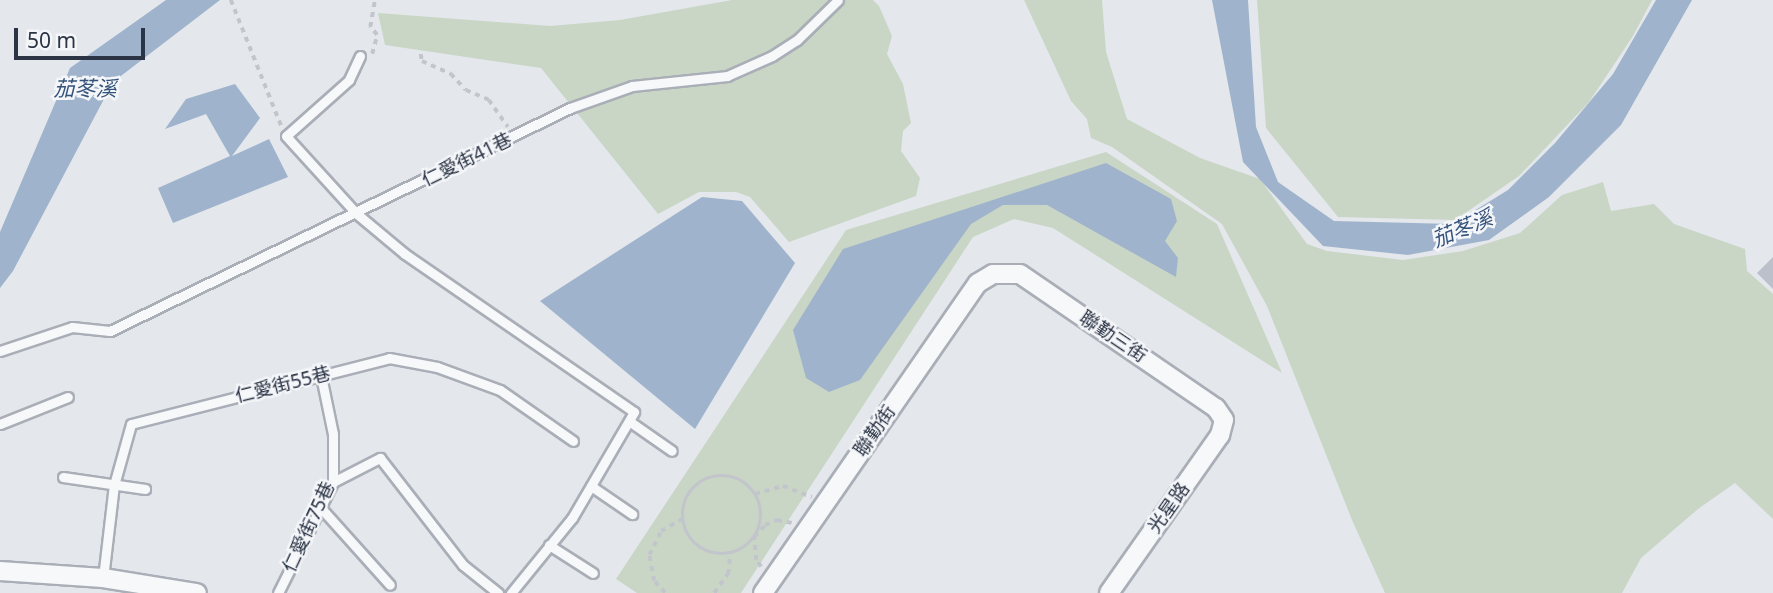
<!DOCTYPE html>
<meta charset="utf-8">
<style>
body{margin:0}
#map{position:relative;width:1773px;height:593px;overflow:hidden;background:#e4e7ec;font-family:"Noto Sans","Noto Sans TC",sans-serif}
div>[style]{position:absolute}
[style*='--x']{left:calc(var(--x)*1px);top:calc(var(--y)*1px);width:calc(var(--w)*1px);rotate:calc(var(--a)*1deg)}
.green>*{inset:0;background:#c9d6c5}
.water>*{inset:0;background:#9fb4cc}
.building>*{inset:0;background:#bbc0ca}
.path>*{height:3.5px;margin-top:-1.75px;transform-origin:0;background:repeating-linear-gradient(90deg,#c2c5cb 0 5px,transparent 0 10px)}
.path>.ring{margin:-1.75px;padding:0;box-sizing:content-box;background:none;border:3.5px solid #c2c5cb;border-radius:50%}
.roads{filter:drop-shadow(2px 0 #a9aeb7) drop-shadow(-2px 0 #a9aeb7) drop-shadow(0 2px #a9aeb7) drop-shadow(0 -2px #a9aeb7)}
.service>*{height:9px;margin:-4.5px;padding:0 4.5px;transform-origin:4.5px;border-radius:4.5px;background:#f7f8fa}
.minor>*{height:18px;margin:-9px;padding:0 9px;transform-origin:9px;border-radius:9px;background:#f7f8fa}
span{translate:-50% -50%;white-space:nowrap;text-align:center;line-height:1.15;-webkit-text-stroke:5px #f4f6f9;paint-order:stroke}
.street-label{font-size:19px;color:#2b3445}
.water-label{font-size:21px;color:#34527a;font-style:italic}
.scale{position:absolute;left:14px;top:28px;width:131px;height:32px;box-sizing:border-box;border:4px solid #2b3445;border-top:0;padding-left:9px;font-size:21px;line-height:24px;white-space:nowrap;color:#2b3445;-webkit-text-stroke:5px #f4f6f9;paint-order:stroke}
</style>
<div id="map">
<div class="green">
<i style="clip-path:polygon(732px 0,873px 0,879px 6px,892px 36px,887px 54px,903px 84px,911px 123px,903px 131px,901px 151px,920px 178px,916px 196px,789px 242px,750px 197px,736px 192px,699px 192px,658px 214px,541px 68px,385px 45px,378px 13px,550px 26px,620px 20px)"></i>
<i style="clip-path:polygon(1024px 0,1102px 0,1106px 52px,1127px 119px,1200px 158px,1260px 179px,1307px 244px,1327px 251px,1403px 260px,1463px 251px,1520px 233px,1562px 195px,1603px 182px,1611px 211px,1654px 204px,1674px 224px,1745px 249px,1747px 271px,1773px 294px,1773px 519px,1735px 483px,1698px 509px,1641px 558px,1622px 593px,1385px 593px,1352px 520px,1267px 306px,1222px 224px,1112px 147px,1091px 138px,1087px 119px,1071px 101px)"></i>
<i style="clip-path:polygon(1257px 0,1652px 0,1633px 36px,1589px 102px,1519px 176px,1455px 220px,1338px 217px,1266px 128px)"></i>
<i style="clip-path:polygon(1106px 152px,1217px 224px,1282px 373px,1053px 228px,1014px 219px,973px 237px,741px 593px,637px 593px,616px 579px,846px 230px)"></i>
</div>
<div class="water">
<i style="clip-path:polygon(166px 0,220px 0,113px 82px,13px 271px,0 288px,0 232px,70px 68px)"></i>
<i style="clip-path:polygon(1212px 0,1248px 0,1256px 127px,1278px 182px,1334px 221px,1453px 224px,1508px 190px,1555px 143px,1613px 74px,1656px 0,1692px 0,1621px 125px,1549px 197px,1489px 240px,1408px 255px,1323px 246px,1243px 162px)"></i>
<i style="clip-path:polygon(235px 84px,260px 118px,232px 156px,269px 139px,288px 177px,173px 223px,158px 188px,230px 156px,206px 114px,165px 129px,186px 99px)"></i>
<i style="clip-path:polygon(1106px 163px,1171px 199px,1177px 221px,1165px 241px,1178px 258px,1176px 277px,1047px 205px,1003px 205px,971px 224px,860px 380px,829px 392px,806px 378px,793px 330px,843px 249px)"></i>
<i style="clip-path:polygon(702px 197px,742px 201px,795px 263px,695px 429px,540px 301px)"></i>
</div>
<div class="building">
<i style="clip-path:polygon(1773px 257px,1773px 289px,1757px 273px)"></i>
</div>
<div class="path">
<i style="--x:231;--y:0;--w:135;--a:68.2"></i>
<i style="--x:372;--y:54;--w:20;--a:-75"></i>
<i style="--x:377;--y:35;--w:11;--a:-131"></i>
<i style="--x:370;--y:27;--w:27;--a:-80"></i>
<i style="--x:421;--y:54;--w:7;--a:82"></i>
<i style="--x:422;--y:61;--w:32;--a:24"></i>
<i style="--x:451;--y:74;--w:22;--a:47"></i>
<i style="--x:466;--y:90;--w:25;--a:23"></i>
<i style="--x:489;--y:100;--w:33;--a:55"></i>
<i class="ring" style="left:683px;top:476px;width:74.5px;height:74.5px"></i>
<i style="--x:755;--y:494;--w:29;--a:-16"></i>
<i style="--x:783;--y:486;--w:31;--a:21"></i>
<i style="--x:761;--y:567;--w:9;--a:-126"></i>
<i style="--x:756;--y:560;--w:23;--a:-95"></i>
<i style="--x:754;--y:537;--w:16;--a:-47"></i>
<i style="--x:765;--y:525;--w:13;--a:-23"></i>
<i style="--x:777;--y:520;--w:15;--a:11"></i>
<i style="--x:665;--y:593;--w:16;--a:-133"></i>
<i style="--x:654;--y:581;--w:26;--a:-101"></i>
<i style="--x:649;--y:555;--w:27;--a:-63"></i>
<i style="--x:661;--y:531;--w:24;--a:-30"></i>
<i style="--x:714;--y:593;--w:24;--a:-54"></i>
<i style="--x:728;--y:574;--w:20;--a:-84"></i>
</div>
<div class="roads">
<div class="service">
<i style="--x:360;--y:56;--w:26;--a:115"></i>
<i style="--x:349;--y:80;--w:84;--a:138.4"></i>
<i style="--x:286;--y:136;--w:105;--a:47.7"></i>
<i style="--x:357;--y:214;--w:62;--a:39.8"></i>
<i style="--x:405;--y:254;--w:278;--a:34.6"></i>
<i style="--x:634;--y:412;--w:123;--a:120.3"></i>
<i style="--x:572;--y:518;--w:97;--a:129.1"></i>
<i style="--x:0;--y:351;--w:76;--a:-18.4"></i>
<i style="--x:72;--y:327;--w:38;--a:6"></i>
<i style="--x:110;--y:331;--w:511;--a:-25.86"></i>
<i style="--x:570;--y:108;--w:66;--a:-19.5"></i>
<i style="--x:632;--y:86;--w:96;--a:-6"></i>
<i style="--x:727;--y:76;--w:49;--a:-24"></i>
<i style="--x:772;--y:56;--w:30;--a:-33"></i>
<i style="--x:797;--y:40;--w:57;--a:-44.3"></i>
<i style="--x:629;--y:421;--w:52;--a:34.9"></i>
<i style="--x:0;--y:424;--w:73;--a:-21.7"></i>
<i style="--x:63;--y:477;--w:83;--a:8.3"></i>
<i style="--x:333;--y:482;--w:53;--a:-27.1"></i>
<i style="--x:380;--y:458;--w:135;--a:52.2"></i>
<i style="--x:463;--y:565;--w:45;--a:38.7"></i>
<i style="--x:591;--y:486;--w:50;--a:34.3"></i>
<i style="--x:321;--y:508;--w:103;--a:48.1"></i>
<i style="--x:549;--y:545;--w:52;--a:32.5"></i>
<i style="--x:103;--y:578;--w:94;--a:-83.3"></i>
<i style="--x:114;--y:485;--w:63;--a:-74.4"></i>
<i style="--x:131;--y:424;--w:266;--a:-14.3"></i>
<i style="--x:389;--y:358;--w:49;--a:10.6"></i>
<i style="--x:437;--y:367;--w:67;--a:20.1"></i>
<i style="--x:500;--y:390;--w:89;--a:34.9"></i>
<i style="--x:278;--y:593;--w:124;--a:-63.6"></i>
<i style="--x:333;--y:482;--w:48;--a:-90"></i>
<i style="--x:333;--y:434;--w:59;--a:-101.7"></i>
</div>
<div class="minor">
<i style="--x:0;--y:571;--w:103;--a:3.9"></i>
<i style="--x:103;--y:578;--w:95;--a:9.1"></i>
<i style="--x:763;--y:593;--w:377;--a:-55.3"></i>
<i style="--x:978;--y:283;--w:17;--a:-31"></i>
<i style="--x:993;--y:274;--w:27;--a:0"></i>
<i style="--x:1020;--y:274;--w:237;--a:34.4"></i>
<i style="--x:1216;--y:408;--w:14;--a:56"></i>
<i style="--x:1224;--y:420;--w:16;--a:105"></i>
<i style="--x:1220;--y:435;--w:193;--a:125.1"></i>
</div>
</div>
<div class="street-label">
<span style="left:467px;top:160px;rotate:-26deg">仁愛街41巷</span>
<span style="left:1113px;top:337px;rotate:34deg">聯勤三街</span>
<span style="left:283px;top:385px;rotate:-14deg">仁愛街55巷</span>
<span style="left:875px;top:431px;rotate:-55deg">聯勤街</span>
<span style="left:1169px;top:508px;rotate:-55deg">光星路</span>
<span style="left:309px;top:527px;rotate:-65deg">仁愛街75巷</span>
</div>
<div class="water-label">
<span style="left:85px;top:88px">茄苳溪</span>
<span style="left:1462px;top:228px;rotate:-23deg">茄苳溪</span>
</div>
<div class="scale">50 m</div>
</div>
